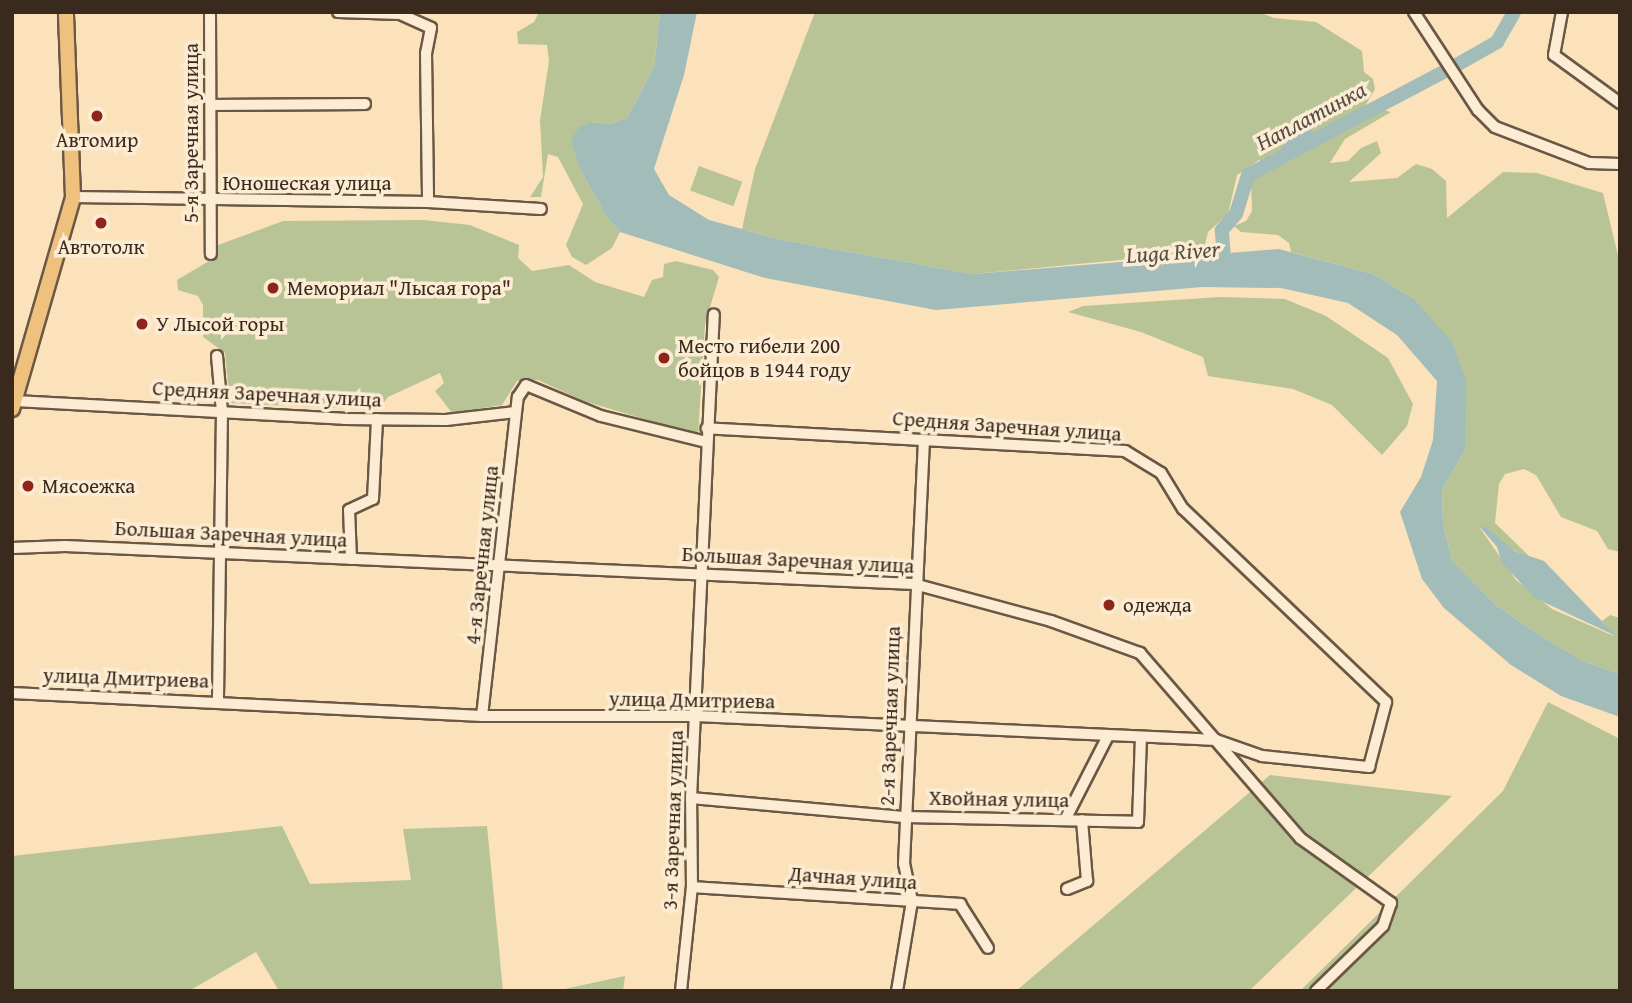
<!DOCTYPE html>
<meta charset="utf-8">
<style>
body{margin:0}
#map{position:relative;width:1632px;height:1003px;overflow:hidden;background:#fbe2bb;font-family:"Gentium Book Plus",serif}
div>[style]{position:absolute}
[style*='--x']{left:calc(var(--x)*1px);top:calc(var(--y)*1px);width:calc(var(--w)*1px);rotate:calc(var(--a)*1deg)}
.green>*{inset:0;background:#b8c495;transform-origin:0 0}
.water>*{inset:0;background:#a1bcb9}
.river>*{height:14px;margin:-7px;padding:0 7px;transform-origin:7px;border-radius:7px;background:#a1bcb9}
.roads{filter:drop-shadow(2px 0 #6a5844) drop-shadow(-2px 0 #6a5844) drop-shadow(0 2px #6a5844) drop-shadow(0 -2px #6a5844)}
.minor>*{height:10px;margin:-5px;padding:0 5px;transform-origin:5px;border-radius:5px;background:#fcecd3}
.major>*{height:14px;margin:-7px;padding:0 7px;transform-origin:7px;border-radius:7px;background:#eec17e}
.dots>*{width:19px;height:19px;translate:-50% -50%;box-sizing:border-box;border:4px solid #fcecd3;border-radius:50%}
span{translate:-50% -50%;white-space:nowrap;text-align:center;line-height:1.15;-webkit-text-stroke:7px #fcecd3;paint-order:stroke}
.street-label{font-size:21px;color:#3a2a1d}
.poi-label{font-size:21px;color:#3a2a1d}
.left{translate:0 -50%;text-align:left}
.water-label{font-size:23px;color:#544e44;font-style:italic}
.frame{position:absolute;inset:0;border:14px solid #3a2a1d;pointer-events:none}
</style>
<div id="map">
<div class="green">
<i style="clip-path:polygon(539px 12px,660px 12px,654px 67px,627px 118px,610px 124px,591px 122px,580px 169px,606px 216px,620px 232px,612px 248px,586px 265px,572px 257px,566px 245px,583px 204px,558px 157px,548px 154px,541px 197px,530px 197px,543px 177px,540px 120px,549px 61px,547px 45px,518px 44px,517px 32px,534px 22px)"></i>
<i style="clip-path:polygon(815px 12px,1259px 12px,1274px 18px,1316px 22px,1362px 51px,1364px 72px,1373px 79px,1375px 89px,1360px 115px,1373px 107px,1391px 112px,1345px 139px,1330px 163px,1348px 161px,1361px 148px,1377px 141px,1381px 153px,1349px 182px,1397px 178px,1416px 164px,1432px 169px,1446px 181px,1447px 218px,1503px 172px,1537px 173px,1603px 193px,1620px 264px,1620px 552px,1608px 549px,1597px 531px,1561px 517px,1536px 475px,1524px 469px,1505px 474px,1499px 484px,1495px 523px,1530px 557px,1510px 549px,1486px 527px,1480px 528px,1516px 580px,1552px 609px,1614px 636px,1602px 621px,1610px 615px,1620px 618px,1620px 674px,1583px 661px,1539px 635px,1496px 605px,1452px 560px,1443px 523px,1442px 490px,1465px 450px,1413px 298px,1373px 274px,1291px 252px,1289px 243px,1278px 235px,1241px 232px,1234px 226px,1246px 221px,1252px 211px,1251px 181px,1269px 166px,1259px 160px,1237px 175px,1228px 214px,1208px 232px,1203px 252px,973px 274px,782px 240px,742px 229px,755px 169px)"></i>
<i style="left:699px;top:166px;width:46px;height:26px;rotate:20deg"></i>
<i style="clip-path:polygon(423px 220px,470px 225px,519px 245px,518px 258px,532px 271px,569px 265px,595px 282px,644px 297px,652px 280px,663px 277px,664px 264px,676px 261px,713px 270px,719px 277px,705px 324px,698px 435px,584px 401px,538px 380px,517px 381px,502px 405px,452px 413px,435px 391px,444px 383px,440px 373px,388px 397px,378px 410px,230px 403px,225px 353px,203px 337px,203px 305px,198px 296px,178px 290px,177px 280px,214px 258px,213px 247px,283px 221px)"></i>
<i style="clip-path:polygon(1220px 297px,1285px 299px,1326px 316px,1388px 358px,1413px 404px,1407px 426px,1382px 455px,1332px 405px,1293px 389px,1208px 376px,1203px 357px,1141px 332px,1068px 312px,1083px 306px)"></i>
<i style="clip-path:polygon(1548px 702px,1620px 739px,1620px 991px,1300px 991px,1503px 791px)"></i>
<i style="clip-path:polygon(1270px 775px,1452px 796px,1249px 991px,1016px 991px)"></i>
<i style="clip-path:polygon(282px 826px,310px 884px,411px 880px,403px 829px,487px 826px,503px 991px,279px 991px,256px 952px,189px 991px,12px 991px,12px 856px)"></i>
<i style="clip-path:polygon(625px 976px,623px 991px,555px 991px)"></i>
</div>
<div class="water">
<i style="clip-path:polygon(660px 12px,697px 12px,684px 75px,654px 169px,669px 195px,709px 220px,782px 240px,973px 274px,1279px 249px,1373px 274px,1413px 298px,1452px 342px,1466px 380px,1465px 450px,1442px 490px,1443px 523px,1452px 560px,1496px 605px,1539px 635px,1583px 661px,1620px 674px,1620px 717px,1561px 696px,1511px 665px,1444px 608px,1422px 579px,1400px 512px,1421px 477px,1433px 440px,1437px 381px,1397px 335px,1348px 303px,1281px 288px,1202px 287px,936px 310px,765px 278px,620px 232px,606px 216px,580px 169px,571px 141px,579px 127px,591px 122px,610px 124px,627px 118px,654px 67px)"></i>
<i style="clip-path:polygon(1480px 527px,1486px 527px,1514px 551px,1544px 561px,1616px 636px,1535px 598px,1502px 563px,1497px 547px)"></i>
</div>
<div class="river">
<i style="--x:1453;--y:67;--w:51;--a:-29.6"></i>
<i style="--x:1497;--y:42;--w:34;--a:-60"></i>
<i style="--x:1288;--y:151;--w:25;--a:-50"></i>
<i style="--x:1304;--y:132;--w:11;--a:-100"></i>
<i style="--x:1225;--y:268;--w:38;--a:-95"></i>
<i style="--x:1222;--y:230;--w:21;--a:-49"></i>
<i style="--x:1236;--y:214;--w:41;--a:-72.9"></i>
<i style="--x:1248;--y:175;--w:227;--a:-27.8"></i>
</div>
<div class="roads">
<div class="minor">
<i style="--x:210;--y:12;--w:242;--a:89.8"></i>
<i style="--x:338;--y:12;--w:62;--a:1.8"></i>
<i style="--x:400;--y:14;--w:34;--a:24"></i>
<i style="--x:431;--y:28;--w:25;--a:101"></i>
<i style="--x:426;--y:53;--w:149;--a:89.2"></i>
<i style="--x:1414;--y:12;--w:117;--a:56.9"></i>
<i style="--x:1478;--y:110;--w:24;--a:45"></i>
<i style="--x:1495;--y:127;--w:101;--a:21"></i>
<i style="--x:1589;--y:163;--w:31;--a:2"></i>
<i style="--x:1562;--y:12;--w:44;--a:100.5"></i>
<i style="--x:1554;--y:55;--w:82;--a:36"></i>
<i style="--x:211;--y:105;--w:154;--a:-0.4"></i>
<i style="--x:73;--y:197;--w:355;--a:0.8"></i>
<i style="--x:428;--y:202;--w:113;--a:3.5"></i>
<i style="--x:217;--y:356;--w:56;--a:84.9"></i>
<i style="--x:222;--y:412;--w:289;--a:90.8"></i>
<i style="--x:15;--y:401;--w:329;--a:3.1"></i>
<i style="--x:344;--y:419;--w:102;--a:0.6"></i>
<i style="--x:446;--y:420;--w:70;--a:-6.5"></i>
<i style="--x:12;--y:548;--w:53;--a:-2.2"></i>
<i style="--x:65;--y:546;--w:850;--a:2.56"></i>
<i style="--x:914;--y:584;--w:142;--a:15.1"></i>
<i style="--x:1051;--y:621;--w:95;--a:19.8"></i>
<i style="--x:1140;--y:653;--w:245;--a:49.1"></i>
<i style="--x:1300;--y:838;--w:112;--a:35.5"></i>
<i style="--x:1391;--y:903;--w:24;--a:109"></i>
<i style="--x:1383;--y:926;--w:93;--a:135.9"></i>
<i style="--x:351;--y:559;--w:49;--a:-92.3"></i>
<i style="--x:349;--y:510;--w:26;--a:-25"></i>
<i style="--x:373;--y:499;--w:80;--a:-87.1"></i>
<i style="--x:12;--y:693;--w:471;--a:2.8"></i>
<i style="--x:482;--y:716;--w:214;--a:0"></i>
<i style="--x:696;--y:716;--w:521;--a:2.64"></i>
<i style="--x:1216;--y:740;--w:49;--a:19.2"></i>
<i style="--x:1262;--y:756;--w:108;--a:5.9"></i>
<i style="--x:1369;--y:767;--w:67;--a:-75.3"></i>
<i style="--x:1386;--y:702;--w:280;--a:-136.4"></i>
<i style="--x:1183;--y:509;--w:42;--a:-121.4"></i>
<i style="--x:1161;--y:473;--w:42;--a:-148.6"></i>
<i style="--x:1125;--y:451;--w:419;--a:-176.9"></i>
<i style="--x:482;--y:716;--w:321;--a:-83.6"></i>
<i style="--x:518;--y:397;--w:14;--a:-56"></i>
<i style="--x:526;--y:385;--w:81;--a:22.5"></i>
<i style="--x:601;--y:416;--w:108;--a:13.9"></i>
<i style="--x:691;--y:798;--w:216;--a:5.1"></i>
<i style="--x:906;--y:817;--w:232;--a:1.2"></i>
<i style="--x:1138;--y:822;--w:85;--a:-88"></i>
<i style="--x:1065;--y:820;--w:94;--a:-62.9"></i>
<i style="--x:692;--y:887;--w:269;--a:3.6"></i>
<i style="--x:960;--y:904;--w:52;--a:57.5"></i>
<i style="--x:1067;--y:889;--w:22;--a:-22"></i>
<i style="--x:1087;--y:881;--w:61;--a:-94.7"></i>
<i style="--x:681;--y:991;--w:105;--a:-84"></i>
<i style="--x:692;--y:887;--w:89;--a:-90.6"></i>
<i style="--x:691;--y:798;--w:484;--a:-87.3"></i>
<i style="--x:897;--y:991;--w:91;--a:-80.5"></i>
<i style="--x:912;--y:901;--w:38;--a:-102"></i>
<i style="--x:904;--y:864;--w:424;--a:-87.3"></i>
</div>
<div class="major">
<i style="--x:12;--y:409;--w:221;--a:-73.9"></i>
<i style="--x:73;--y:197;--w:185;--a:-92.2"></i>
</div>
</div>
<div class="dots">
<i style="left:97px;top:116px;background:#8f2418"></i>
<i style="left:101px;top:223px;background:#8f2418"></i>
<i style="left:273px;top:288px;background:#8f2418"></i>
<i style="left:142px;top:324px;background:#8f2418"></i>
<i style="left:664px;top:358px;background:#8f2418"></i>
<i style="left:28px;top:486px;background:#8f2418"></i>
<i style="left:1109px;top:605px;background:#8f2418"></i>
</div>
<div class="street-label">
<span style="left:191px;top:133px;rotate:-90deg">5-я Заречная улица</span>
<span style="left:307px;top:183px">Юношеская улица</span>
<span style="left:267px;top:394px;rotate:3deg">Средняя Заречная улица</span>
<span style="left:1007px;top:426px;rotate:4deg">Средняя Заречная улица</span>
<span style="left:231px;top:534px;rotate:3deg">Большая Заречная улица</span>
<span style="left:482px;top:555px;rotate:-84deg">4-я Заречная улица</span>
<span style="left:798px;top:560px;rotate:3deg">Большая Заречная улица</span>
<span style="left:126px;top:678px;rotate:2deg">улица Дмитриева</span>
<span style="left:692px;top:700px;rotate:1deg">улица Дмитриева</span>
<span style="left:890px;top:716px;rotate:-88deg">2-я Заречная улица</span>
<span style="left:999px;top:799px;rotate:1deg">Хвойная улица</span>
<span style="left:673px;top:820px;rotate:-88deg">3-я Заречная улица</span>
<span style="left:853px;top:878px;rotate:4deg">Дачная улица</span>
</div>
<div class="poi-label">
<span style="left:97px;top:140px">Автомир</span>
<span style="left:101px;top:247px">Автотолк</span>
<span class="left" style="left:287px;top:288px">Мемориал "Лысая гора"</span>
<span class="left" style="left:156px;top:324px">У Лысой горы</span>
<span class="left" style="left:678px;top:358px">Место гибели 200<br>бойцов в 1944 году</span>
<span class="left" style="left:42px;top:486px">Мясоежка</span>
<span class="left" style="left:1123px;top:605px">одежда</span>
</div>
<div class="water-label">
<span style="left:1311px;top:116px;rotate:-28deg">Наплатинка</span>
<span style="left:1173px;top:252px;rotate:-4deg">Luga River</span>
</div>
<div class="frame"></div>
</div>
